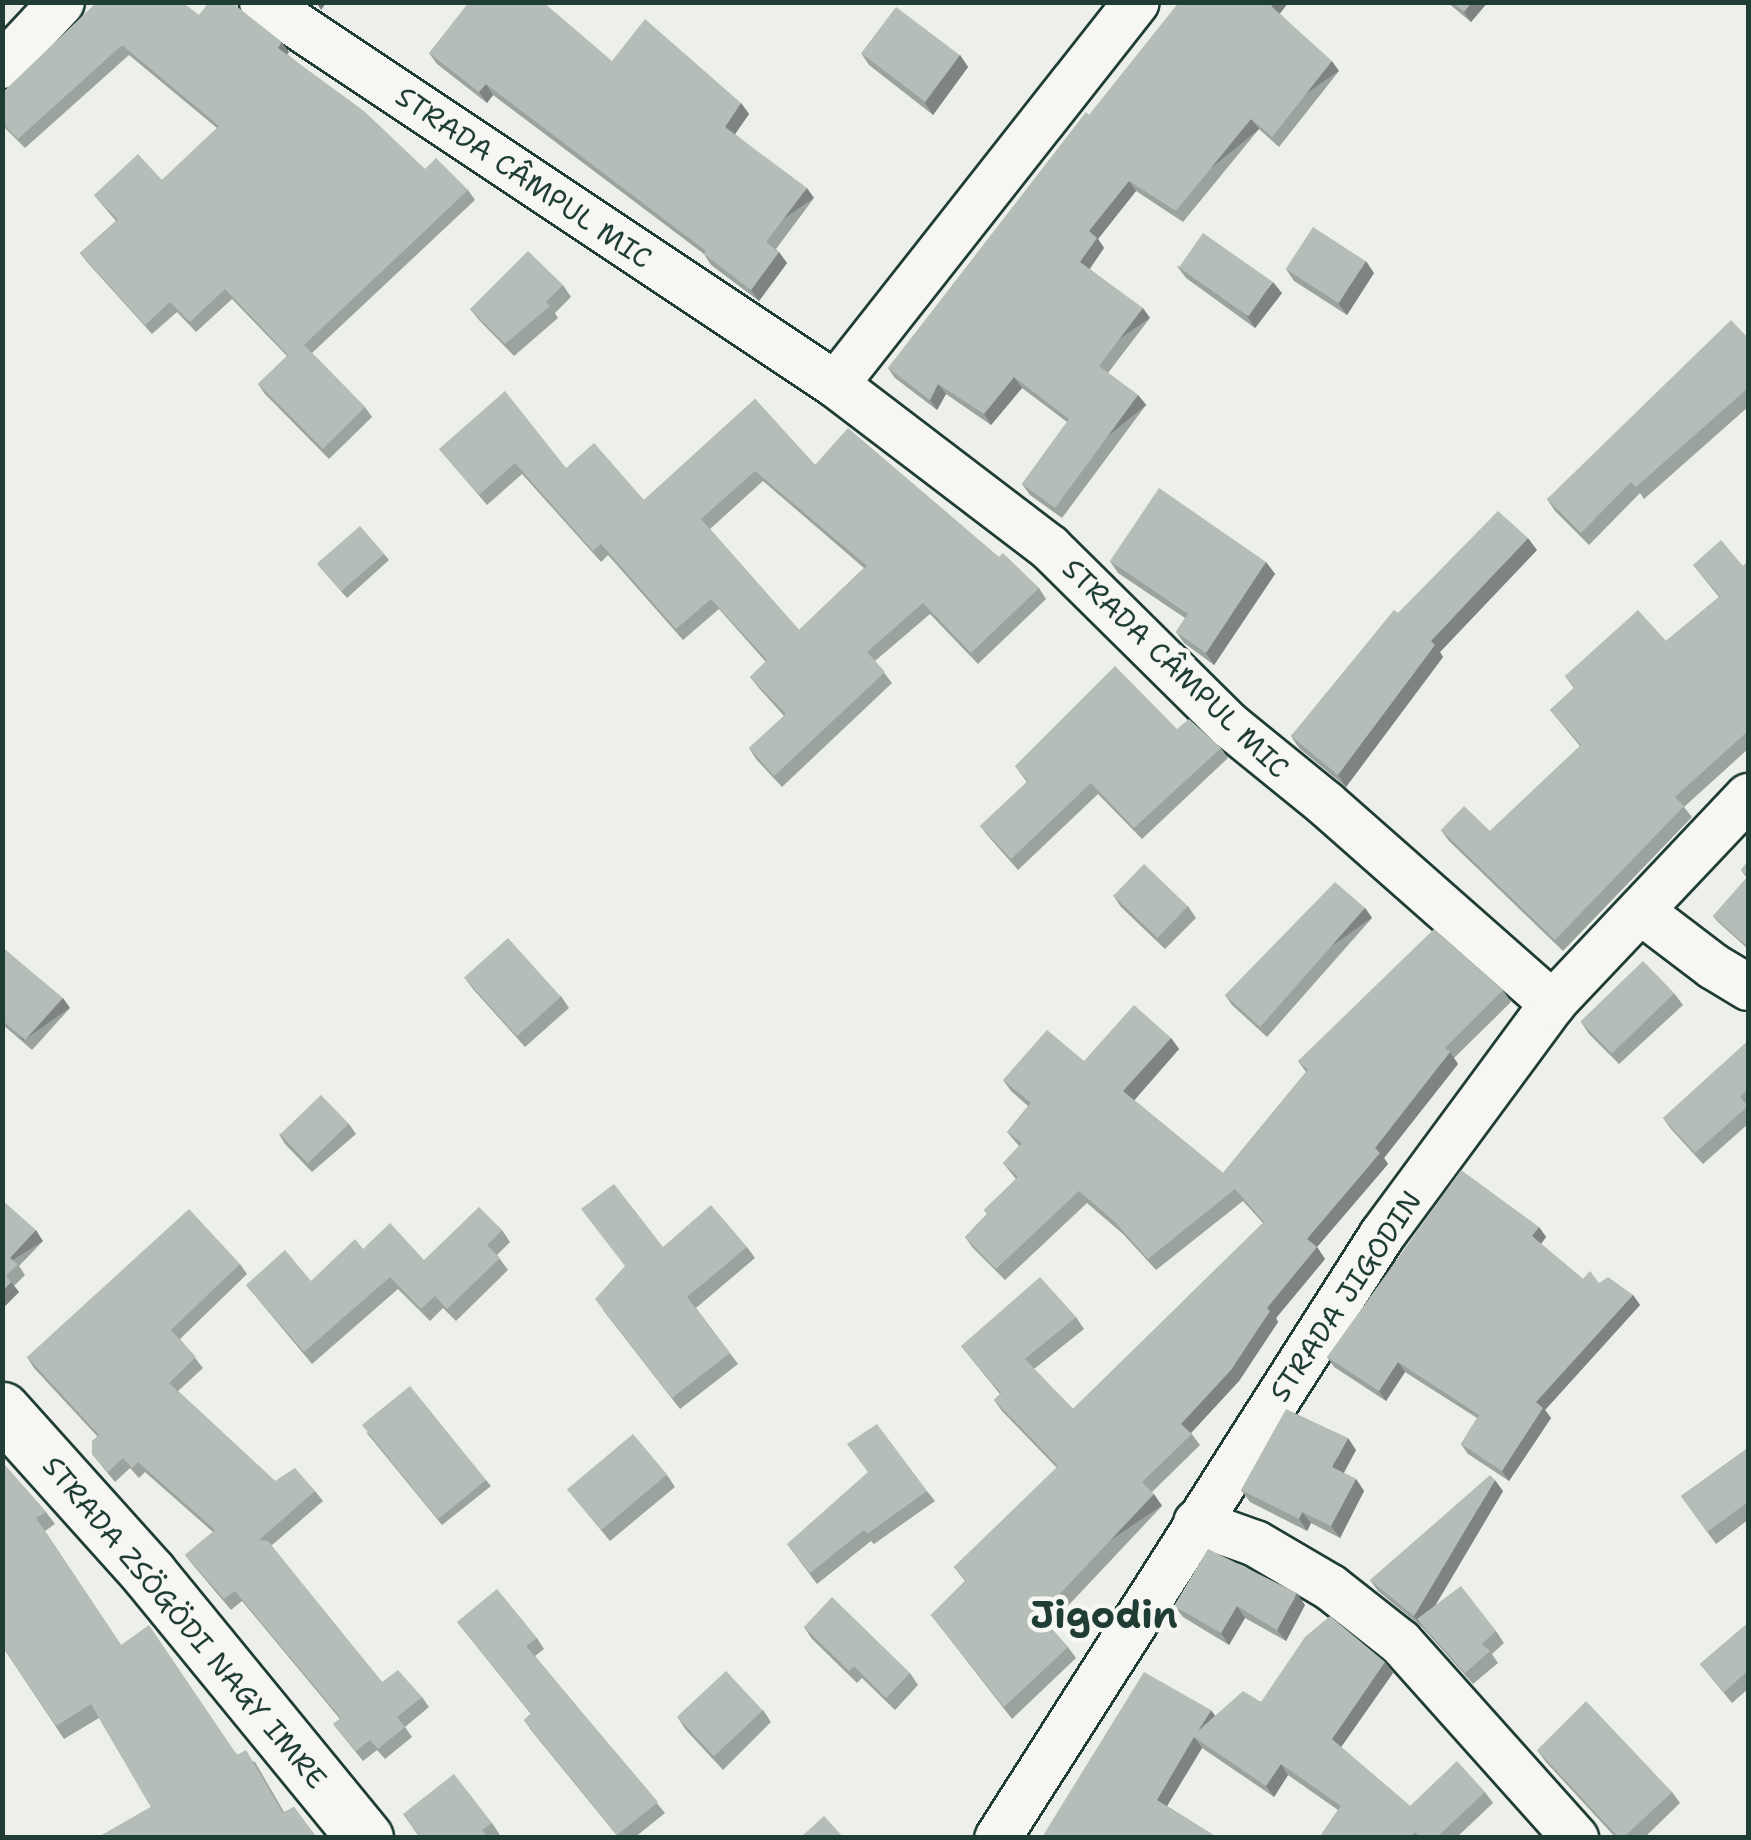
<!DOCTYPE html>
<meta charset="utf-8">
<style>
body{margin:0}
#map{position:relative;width:1751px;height:1840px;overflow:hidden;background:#edefea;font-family:"Shantell Sans",sans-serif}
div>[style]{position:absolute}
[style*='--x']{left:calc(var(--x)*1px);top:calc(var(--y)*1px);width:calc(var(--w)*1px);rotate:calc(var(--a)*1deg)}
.roads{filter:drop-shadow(2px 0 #1f3d34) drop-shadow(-2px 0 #1f3d34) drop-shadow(0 2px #1f3d34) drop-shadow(0 -2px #1f3d34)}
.minor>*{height:45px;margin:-22.5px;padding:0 22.5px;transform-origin:22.5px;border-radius:22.5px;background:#f6f6f2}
.secondary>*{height:55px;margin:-27.5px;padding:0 27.5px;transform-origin:27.5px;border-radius:27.5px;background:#f6f6f2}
.wall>*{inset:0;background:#9ba39e}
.shaded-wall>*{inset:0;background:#7e8481;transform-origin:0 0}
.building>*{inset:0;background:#b4bdb8;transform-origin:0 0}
span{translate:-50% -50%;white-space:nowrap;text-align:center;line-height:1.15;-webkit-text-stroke:9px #f6f6f2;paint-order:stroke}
.street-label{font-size:28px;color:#1f3d34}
.district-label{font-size:38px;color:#1f3d34;font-weight:700}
.frame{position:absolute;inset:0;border:5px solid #1f3d34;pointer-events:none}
</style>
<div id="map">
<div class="roads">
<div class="minor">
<i style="--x:262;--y:2;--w:689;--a:33.69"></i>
<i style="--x:835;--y:384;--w:269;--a:37.3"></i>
<i style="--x:1049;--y:547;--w:253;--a:44.7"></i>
<i style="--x:1229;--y:725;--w:124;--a:39.1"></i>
<i style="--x:1325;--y:803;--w:303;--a:41.4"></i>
<i style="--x:2;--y:65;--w:86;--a:-46.9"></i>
<i style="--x:835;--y:384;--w:486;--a:-51.8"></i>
<i style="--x:1642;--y:912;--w:89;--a:37.3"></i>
<i style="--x:1713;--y:966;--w:41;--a:31"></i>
<i style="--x:1196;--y:1522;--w:63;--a:19.6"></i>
<i style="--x:1255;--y:1543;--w:87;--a:30.4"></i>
<i style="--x:1330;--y:1587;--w:89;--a:38.2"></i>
<i style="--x:1400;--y:1642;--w:263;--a:48.2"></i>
<i style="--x:997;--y:1838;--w:716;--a:-57.49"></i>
<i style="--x:1382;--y:1234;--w:287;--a:-53.6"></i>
<i style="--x:1552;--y:1003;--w:285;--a:-46.6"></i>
</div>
<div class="secondary">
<i style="--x:2;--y:1410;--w:220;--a:48.1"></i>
<i style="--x:149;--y:1574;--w:341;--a:50.7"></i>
</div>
</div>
<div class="wall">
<i style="clip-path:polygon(1447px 2px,1488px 2px,1471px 22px)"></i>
<i style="clip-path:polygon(239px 8px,289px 52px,287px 54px,425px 169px,468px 190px,475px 200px,312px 353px,365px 407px,372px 417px,329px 459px,265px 394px,258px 384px,287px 356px,232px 299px,196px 332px,177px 312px,152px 334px,87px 262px,80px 253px,116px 221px,94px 195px,162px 180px,217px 128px,129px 55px,25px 148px,2px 125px,2px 93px,199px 15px)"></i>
<i style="clip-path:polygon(1280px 14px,1339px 71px,1279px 147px,1259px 129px,1183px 222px,1136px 191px,1098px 239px,1104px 248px,1090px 269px,1150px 318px,1108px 373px,1138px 395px,1146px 405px,1062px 518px,1030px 495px,1022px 484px,1067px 422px,1022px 388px,991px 425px,946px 394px,937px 410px,895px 378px,888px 368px,1089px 115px)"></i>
<i style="clip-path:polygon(429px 53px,612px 61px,741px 103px,749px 114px,735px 134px,814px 198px,776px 249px,787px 263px,759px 301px,711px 265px,704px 254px,493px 95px,487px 103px,437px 64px)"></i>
<i style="clip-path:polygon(861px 53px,960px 55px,968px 67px,933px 115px,869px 65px)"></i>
<i style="clip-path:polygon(1177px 266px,1282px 293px,1255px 328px,1186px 278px)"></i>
<i style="clip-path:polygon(1286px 269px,1374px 273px,1347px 315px,1294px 281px)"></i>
<i style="clip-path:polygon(563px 285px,571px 297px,555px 313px,558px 318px,514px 356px,479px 320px,470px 309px)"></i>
<i style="clip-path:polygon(1748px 338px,1748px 407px,1644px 499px,1640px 493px,1589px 545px,1555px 511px,1547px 499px)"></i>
<i style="clip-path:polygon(evenodd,755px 399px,815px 465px,999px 557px,1039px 588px,1046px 599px,978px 664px,930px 614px,875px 661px,892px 683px,782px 787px,756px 759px,749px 748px,784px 716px,758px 687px,750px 677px,766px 662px,719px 609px,683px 640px,608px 555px,601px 562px,522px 474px,487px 505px,439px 449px,566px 468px,644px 500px,755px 399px,763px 481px,864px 568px,799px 630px,710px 529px,763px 481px)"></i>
<i style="clip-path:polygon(1537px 550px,1440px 652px,1443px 657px,1346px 787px,1299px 748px,1291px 736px,1398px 613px)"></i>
<i style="clip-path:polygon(384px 554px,389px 560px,347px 598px,318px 565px)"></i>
<i style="clip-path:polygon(1110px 561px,1266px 562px,1275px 574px,1214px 665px,1184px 643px,1176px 632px,1185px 618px,1118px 573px)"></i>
<i style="clip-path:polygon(1748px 561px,1748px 749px,1684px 807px,1692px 817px,1563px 951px,1449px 841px,1441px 830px,1490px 831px,1580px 746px,1550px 710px,1574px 688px,1565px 676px,1666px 641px,1719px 597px,1693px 565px,1743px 566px)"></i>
<i style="clip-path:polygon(1177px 729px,1221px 748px,1228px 758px,1142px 839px,1098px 794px,1018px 870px,988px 836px,980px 826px,1027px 782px,1015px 766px)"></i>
<i style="clip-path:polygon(1748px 861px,1748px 949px,1718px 922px,1713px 916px,1747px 878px,1741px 870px)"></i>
<i style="clip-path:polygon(1113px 895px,1188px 906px,1196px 918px,1165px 949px,1121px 907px)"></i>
<i style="clip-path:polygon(1365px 908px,1372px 918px,1267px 1037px,1232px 1005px,1225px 995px)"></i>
<i style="clip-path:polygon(2px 947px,70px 1008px,32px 1050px,2px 1024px)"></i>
<i style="clip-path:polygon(464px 977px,561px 996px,569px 1008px,525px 1047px,473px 989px)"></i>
<i style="clip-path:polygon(1503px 990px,1511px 1002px,1454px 1058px,1458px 1064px,1384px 1158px,1388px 1164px,1317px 1247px,1325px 1259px,1276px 1318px,1278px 1322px,1239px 1381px,1191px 1433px,1200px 1445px,1152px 1492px,1162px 1506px,1049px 1626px,1068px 1647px,1076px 1658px,1012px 1719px,931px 1615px,965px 1581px,954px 1567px,1057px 1468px,1002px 1411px,994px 1400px,1000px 1394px,961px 1346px,1076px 1317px,1084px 1329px,1034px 1369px,1073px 1409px,1263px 1223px,1243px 1201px,1156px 1270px,1123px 1234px,1087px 1203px,1005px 1280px,973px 1248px,965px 1237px,987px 1214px,984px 1210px,1016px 1179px,1003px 1163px,1019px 1146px,1007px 1132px,1028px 1106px,1011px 1091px,1003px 1080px,1084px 1061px,1171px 1038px,1179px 1049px,1134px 1100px,1223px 1173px,1306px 1072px,1298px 1061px)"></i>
<i style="clip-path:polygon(1674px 993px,1683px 1005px,1619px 1064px,1589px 1034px,1581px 1022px)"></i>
<i style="clip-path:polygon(1748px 1041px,1748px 1124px,1703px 1164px,1671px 1129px,1663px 1118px)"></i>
<i style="clip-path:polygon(349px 1124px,356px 1134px,312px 1172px,285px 1144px,279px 1134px)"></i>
<i style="clip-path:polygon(2px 1200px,43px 1241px,19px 1266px,25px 1275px,14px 1286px,19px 1292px,2px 1309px)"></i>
<i style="clip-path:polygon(1539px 1227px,1546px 1237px,1541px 1244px,1583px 1279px,1599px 1283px,1633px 1295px,1640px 1305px,1545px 1410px,1551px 1418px,1509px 1481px,1468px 1454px,1461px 1444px,1477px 1418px,1405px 1372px,1386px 1401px,1334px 1367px,1327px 1357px)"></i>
<i style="clip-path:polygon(502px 1230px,510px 1242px,497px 1255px,508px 1270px,456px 1321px,443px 1308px,430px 1321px,398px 1289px,312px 1364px,246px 1285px,311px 1281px,363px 1249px,424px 1260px)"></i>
<i style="clip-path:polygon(663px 1247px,747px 1247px,755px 1258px,696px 1308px,738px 1364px,680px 1409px,603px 1310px)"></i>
<i style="clip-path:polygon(240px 1264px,247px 1274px,180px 1339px,203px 1368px,178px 1391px,275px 1481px,315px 1491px,323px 1501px,271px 1546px,382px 1682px,422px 1697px,429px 1707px,405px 1727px,412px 1737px,385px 1759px,377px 1750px,363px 1761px,333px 1724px,340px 1719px,242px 1601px,231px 1610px,193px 1565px,185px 1555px,213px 1532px,145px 1472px,139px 1478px,130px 1468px,115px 1482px,92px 1454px,97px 1436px,34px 1368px,27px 1357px)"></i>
<i style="clip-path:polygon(366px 1432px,486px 1480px,491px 1486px,442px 1525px)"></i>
<i style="clip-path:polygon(1748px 1448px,1748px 1520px,1716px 1544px,1681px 1496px)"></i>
<i style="clip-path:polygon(1356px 1450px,1344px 1473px,1356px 1479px,1364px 1491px,1340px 1538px,1311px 1523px,1307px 1531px,1250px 1502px,1241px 1490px)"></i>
<i style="clip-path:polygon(2px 1462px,46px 1512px,55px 1524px,45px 1531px,121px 1645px,238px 1755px,255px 1762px,284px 1812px,294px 1807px,317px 1838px,97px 1838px,151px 1807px,99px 1718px,64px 1739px,2px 1646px,4px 1553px)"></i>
<i style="clip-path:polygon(667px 1475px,675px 1487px,610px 1541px,567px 1489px)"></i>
<i style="clip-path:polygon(927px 1491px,935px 1501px,874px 1544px,871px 1541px,817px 1584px,787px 1544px)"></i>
<i style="clip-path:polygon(1503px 1491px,1435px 1606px,1496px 1631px,1504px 1643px,1492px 1654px,1498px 1663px,1473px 1684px,1422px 1627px,1378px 1591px,1370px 1580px)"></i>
<i style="clip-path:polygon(1305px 1605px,1286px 1641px,1245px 1618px,1229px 1645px,1183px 1617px,1174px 1606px)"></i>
<i style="clip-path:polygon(457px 1622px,537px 1638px,544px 1649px,535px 1656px,665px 1813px,634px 1838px,619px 1838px,531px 1730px,524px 1720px,531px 1714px)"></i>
<i style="clip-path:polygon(1748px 1623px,1748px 1689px,1732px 1703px,1700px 1664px)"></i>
<i style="clip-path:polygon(804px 1627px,910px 1673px,918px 1685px,895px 1710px,862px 1678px,857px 1683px,812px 1639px)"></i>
<i style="clip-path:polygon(1385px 1662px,1393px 1673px,1341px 1747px,1410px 1806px,1485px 1792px,1493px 1803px,1456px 1838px,1319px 1838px,1338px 1810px,1288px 1775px,1274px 1797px,1202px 1748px,1167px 1806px,1218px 1838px,1047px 1838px,1044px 1834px,1215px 1716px)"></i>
<i style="clip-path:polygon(763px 1710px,771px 1722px,723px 1770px,686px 1730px,678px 1718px)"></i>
<i style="clip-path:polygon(1537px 1750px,1672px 1792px,1680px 1803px,1644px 1838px,1616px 1838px,1546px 1762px)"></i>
<i style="clip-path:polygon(403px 1814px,492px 1823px,500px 1835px,497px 1838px,420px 1838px)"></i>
</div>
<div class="shaded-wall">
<i style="clip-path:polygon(316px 2px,327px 2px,321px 10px)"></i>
<i style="clip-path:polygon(1273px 2px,1289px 2px,1278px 16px,1271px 6px)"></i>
<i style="clip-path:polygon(1472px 2px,1488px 2px,1471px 22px,1464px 12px)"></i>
<i style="clip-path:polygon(282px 42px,289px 52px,285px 57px,278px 48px)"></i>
<i style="clip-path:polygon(960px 55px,968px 67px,933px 115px,925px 103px)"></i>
<i style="left:1332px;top:61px;width:12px;height:97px;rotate:55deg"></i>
<i style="clip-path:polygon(486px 84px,493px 95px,487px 103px,479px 92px)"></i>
<i style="clip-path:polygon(741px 103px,749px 114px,733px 137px,725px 127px)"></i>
<i style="left:1251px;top:119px;width:13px;height:119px;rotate:51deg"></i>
<i style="clip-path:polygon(1129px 181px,1136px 191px,1098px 239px,1104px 248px,1087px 272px,1080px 262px,1089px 231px)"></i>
<i style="left:807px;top:188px;width:12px;height:68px;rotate:55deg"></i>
<i style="clip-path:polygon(779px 252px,787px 263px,759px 301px,751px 290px)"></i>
<i style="clip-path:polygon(1366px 261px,1374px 273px,1347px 315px,1338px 303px)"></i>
<i style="clip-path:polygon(1273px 282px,1282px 293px,1255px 328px,1247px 316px)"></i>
<i style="left:1143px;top:308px;width:12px;height:73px;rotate:55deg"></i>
<i style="clip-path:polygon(1014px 377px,1022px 388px,991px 425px,984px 414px)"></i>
<i style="clip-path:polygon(938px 384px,946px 394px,937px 410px,930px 400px)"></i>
<i style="left:1138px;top:395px;width:13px;height:140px;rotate:51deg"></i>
<i style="clip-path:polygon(1528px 538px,1537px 550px,1440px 652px,1443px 657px,1346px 787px,1338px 775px,1431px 641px)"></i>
<i style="clip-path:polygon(1266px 562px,1275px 574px,1214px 665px,1206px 653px)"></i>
<i style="left:1365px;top:908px;width:12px;height:159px;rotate:55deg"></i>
<i style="left:63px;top:998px;width:12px;height:57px;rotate:55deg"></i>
<i style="clip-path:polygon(1171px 1038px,1179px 1049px,1132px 1103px,1123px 1091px)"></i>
<i style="clip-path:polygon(1450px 1052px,1458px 1064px,1384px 1158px,1388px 1164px,1317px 1247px,1325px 1259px,1276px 1318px,1278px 1322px,1239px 1381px,1189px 1435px,1181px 1424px,1307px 1239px,1375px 1148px)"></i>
<i style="clip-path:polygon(1539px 1227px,1546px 1237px,1539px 1246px,1532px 1236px)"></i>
<i style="left:36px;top:1230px;width:13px;height:38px;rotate:58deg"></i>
<i style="clip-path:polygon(11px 1282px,19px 1292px,2px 1309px,2px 1292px)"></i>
<i style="clip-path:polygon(1633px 1295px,1640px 1305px,1545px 1410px,1551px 1418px,1509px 1481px,1502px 1471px,1536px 1402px)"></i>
<i style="clip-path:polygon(1398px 1362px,1405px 1372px,1386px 1401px,1379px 1391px)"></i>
<i style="clip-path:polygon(1348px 1438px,1356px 1450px,1340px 1479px,1332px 1467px)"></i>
<i style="clip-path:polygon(1356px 1479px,1364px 1491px,1340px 1538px,1331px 1526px)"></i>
<i style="clip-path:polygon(1495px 1480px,1503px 1491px,1423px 1626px,1417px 1619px,1422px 1627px,1414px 1616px)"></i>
<i style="left:1154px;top:1494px;width:14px;height:168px;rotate:56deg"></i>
<i style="clip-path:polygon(1302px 1512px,1311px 1523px,1307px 1531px,1299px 1519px)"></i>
<i style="clip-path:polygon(1297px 1593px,1305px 1605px,1286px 1641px,1277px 1630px)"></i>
<i style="clip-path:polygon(1237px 1606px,1245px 1618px,1229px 1645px,1221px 1633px)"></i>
<i style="clip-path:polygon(1385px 1662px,1393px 1673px,1339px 1750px,1332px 1739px)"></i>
<i style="clip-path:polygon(1211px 1710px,1218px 1720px,1198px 1731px)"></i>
<i style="clip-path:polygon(1194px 1737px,1202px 1748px,1164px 1811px,1157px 1800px)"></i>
<i style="clip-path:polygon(1281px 1764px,1288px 1775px,1274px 1797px,1266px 1786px)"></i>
</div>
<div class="building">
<i style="clip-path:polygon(97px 2px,182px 2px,199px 15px,209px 2px,231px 2px,282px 42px,278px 48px,364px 111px,425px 169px,436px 158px,468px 190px,304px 345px,365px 407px,323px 449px,258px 384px,288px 355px,225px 289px,190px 322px,170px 302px,145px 325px,80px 253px,118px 220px,94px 195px,138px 154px,162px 180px,219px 126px,122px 45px,18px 139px,2px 123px,2px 93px)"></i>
<i style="clip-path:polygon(469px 2px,503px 2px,506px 5px,508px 2px,543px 2px,612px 61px,645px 19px,741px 103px,725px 127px,807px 188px,766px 242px,779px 252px,751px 290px,704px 254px,706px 251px,486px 84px,479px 92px,429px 53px)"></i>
<i style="clip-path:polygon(1179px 2px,1273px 2px,1271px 6px,1332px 61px,1272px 137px,1251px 119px,1176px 211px,1129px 181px,1089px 231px,1097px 238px,1080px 262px,1143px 308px,1099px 366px,1138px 395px,1055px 508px,1022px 484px,1069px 419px,1014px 377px,984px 414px,938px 384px,930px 400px,888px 368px,1086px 112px,1089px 115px)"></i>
<i style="clip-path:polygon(1452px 2px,1472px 2px,1464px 12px)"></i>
<i style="left:896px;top:7px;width:80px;height:58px;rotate:37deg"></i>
<i style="left:1313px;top:227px;width:63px;height:50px;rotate:33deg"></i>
<i style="left:1203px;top:233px;width:85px;height:42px;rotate:35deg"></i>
<i style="clip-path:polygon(528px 251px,563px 285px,546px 302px,550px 306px,505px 344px,470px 309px)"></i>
<i style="clip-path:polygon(1731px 320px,1748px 338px,1748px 388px,1636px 487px,1631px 482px,1581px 533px,1547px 499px)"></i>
<i style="clip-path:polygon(evenodd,505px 391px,566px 468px,594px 443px,644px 500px,755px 399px,815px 465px,848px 428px,999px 557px,1003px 553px,1039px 588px,971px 653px,923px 603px,867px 652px,885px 672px,774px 776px,749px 748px,786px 714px,750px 677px,767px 660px,711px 599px,676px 629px,601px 544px,593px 551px,515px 463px,479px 495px,439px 449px,505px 391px,755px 471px,867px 566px,799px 630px,701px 519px,755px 471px)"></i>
<i style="clip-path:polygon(1159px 488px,1266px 562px,1206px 653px,1176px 632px,1188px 614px,1110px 561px)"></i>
<i style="clip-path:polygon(1498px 511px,1528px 538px,1431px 641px,1435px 645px,1338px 775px,1291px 736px,1394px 610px,1398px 613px)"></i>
<i style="left:360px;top:526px;width:37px;height:57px;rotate:49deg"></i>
<i style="clip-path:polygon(1721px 540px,1743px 566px,1748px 561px,1748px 731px,1675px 797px,1684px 806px,1555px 940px,1441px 830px,1464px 806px,1490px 831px,1581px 745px,1550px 710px,1575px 687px,1565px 676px,1638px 610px,1666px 641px,1720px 596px,1693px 565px)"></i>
<i style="clip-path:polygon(1115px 666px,1177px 729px,1189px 719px,1221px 748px,1134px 828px,1091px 783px,1011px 859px,980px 826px,1028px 781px,1015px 766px)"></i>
<i style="clip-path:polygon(1748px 861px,1748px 947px,1713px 916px,1748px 876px,1741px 870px)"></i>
<i style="left:1144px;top:864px;width:61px;height:44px;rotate:44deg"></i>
<i style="clip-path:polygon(1335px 882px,1365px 908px,1260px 1027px,1225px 995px)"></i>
<i style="clip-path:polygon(1434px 929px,1503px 990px,1445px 1048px,1450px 1052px,1375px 1148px,1380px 1153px,1307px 1239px,1317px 1247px,1267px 1308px,1270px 1311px,1231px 1370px,1181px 1424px,1192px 1434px,1142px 1482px,1154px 1494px,1039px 1616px,1068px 1647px,1004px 1707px,931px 1615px,966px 1581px,954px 1567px,1058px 1466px,994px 1400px,1001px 1393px,961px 1346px,1040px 1277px,1076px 1317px,1025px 1359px,1073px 1409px,1264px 1222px,1235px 1189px,1148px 1259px,1115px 1222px,1079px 1191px,996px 1269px,965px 1237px,988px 1214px,984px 1210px,1018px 1177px,1003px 1163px,1022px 1143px,1007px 1132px,1031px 1103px,1003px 1080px,1047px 1030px,1084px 1061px,1134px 1005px,1171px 1038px,1123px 1091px,1223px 1173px,1308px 1070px,1298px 1061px)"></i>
<i style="left:508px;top:938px;width:79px;height:59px;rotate:48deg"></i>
<i style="clip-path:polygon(2px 947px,63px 998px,25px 1040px,2px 1020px)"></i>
<i style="left:1643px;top:961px;width:45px;height:87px;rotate:46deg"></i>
<i style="clip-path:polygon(1748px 1041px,1748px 1089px,1740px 1097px,1748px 1106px,1695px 1153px,1663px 1118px)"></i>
<i style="left:321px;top:1095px;width:40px;height:57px;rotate:46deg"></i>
<i style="clip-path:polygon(1461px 1170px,1539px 1227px,1532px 1236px,1583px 1279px,1590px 1271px,1599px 1283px,1608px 1277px,1633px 1295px,1536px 1402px,1543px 1408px,1502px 1471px,1461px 1444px,1479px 1415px,1398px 1362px,1379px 1391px,1327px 1357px)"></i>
<i style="clip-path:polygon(614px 1184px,663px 1247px,711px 1205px,747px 1247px,687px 1297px,730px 1353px,672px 1398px,595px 1299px,625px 1266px,581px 1209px)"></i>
<i style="clip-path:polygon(2px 1200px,36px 1230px,10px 1258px,18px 1264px,6px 1276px,11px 1282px,2px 1292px)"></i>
<i style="clip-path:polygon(479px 1207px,502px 1230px,487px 1245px,500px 1258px,447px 1309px,435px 1296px,421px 1309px,390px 1277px,304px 1352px,246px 1285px,285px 1250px,311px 1281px,355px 1239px,363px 1249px,390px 1223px,424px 1260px)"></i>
<i style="clip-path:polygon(189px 1209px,240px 1264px,171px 1330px,196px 1357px,169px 1383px,275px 1481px,295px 1468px,315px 1491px,259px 1540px,268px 1541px,382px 1682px,398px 1670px,422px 1697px,397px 1717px,405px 1727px,378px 1749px,370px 1740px,356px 1751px,333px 1724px,341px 1718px,235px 1591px,224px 1599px,185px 1555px,215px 1530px,138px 1462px,132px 1468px,123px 1458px,108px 1472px,92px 1454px,92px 1441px,99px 1435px,27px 1357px)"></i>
<i style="left:410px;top:1386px;width:121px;height:62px;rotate:51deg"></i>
<i style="clip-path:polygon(1286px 1409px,1348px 1438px,1332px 1467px,1356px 1479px,1331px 1526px,1302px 1512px,1299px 1519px,1241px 1490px)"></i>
<i style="clip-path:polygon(877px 1424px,927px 1491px,867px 1534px,864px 1530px,810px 1573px,787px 1544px,868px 1472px,847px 1444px)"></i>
<i style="left:633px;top:1434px;width:53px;height:86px;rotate:50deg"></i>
<i style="clip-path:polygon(1748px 1448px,1748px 1502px,1707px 1532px,1681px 1496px)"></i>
<i style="clip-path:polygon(2px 1462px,46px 1512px,36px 1518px,121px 1645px,149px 1625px,237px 1755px,246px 1750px,283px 1813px,294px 1807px,314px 1834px,308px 1838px,97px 1838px,151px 1807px,91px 1704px,56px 1726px,2px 1646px,2px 1554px,4px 1553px,2px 1551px)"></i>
<i style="clip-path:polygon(1490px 1475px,1495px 1480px,1414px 1616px,1370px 1580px)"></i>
<i style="clip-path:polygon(1208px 1549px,1297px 1593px,1277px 1630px,1237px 1606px,1221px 1633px,1174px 1606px)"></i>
<i style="clip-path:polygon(1461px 1586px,1496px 1631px,1482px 1644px,1490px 1651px,1465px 1673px,1417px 1619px)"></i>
<i style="clip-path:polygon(497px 1589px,537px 1638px,526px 1646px,658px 1802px,617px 1835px,524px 1720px,531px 1713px,457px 1622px)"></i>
<i style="clip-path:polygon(832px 1597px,910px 1673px,886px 1698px,854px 1666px,849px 1671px,804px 1627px)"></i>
<i style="clip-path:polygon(1330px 1616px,1385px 1662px,1332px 1739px,1410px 1806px,1457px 1761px,1485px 1792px,1436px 1838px,1421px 1838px,1415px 1832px,1409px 1838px,1319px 1838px,1341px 1806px,1281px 1764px,1266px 1786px,1194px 1737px,1157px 1800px,1218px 1838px,1048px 1838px,1044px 1834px,1144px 1672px,1211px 1710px,1198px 1731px,1243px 1691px,1261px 1702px,1305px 1637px)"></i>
<i style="clip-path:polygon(1748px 1623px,1748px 1671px,1724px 1692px,1700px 1664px)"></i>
<i style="left:726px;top:1671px;width:54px;height:67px;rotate:47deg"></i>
<i style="clip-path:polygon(1586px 1701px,1672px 1792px,1623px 1838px,1619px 1838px,1537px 1750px)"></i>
<i style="clip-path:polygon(454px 1774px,492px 1823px,482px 1830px,488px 1838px,421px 1838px,403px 1814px)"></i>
<i style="clip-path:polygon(824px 1816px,844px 1838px,800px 1838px)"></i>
</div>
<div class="street-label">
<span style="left:524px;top:177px;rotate:34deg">STRADA CÂMPUL MIC</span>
<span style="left:1176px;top:668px;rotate:44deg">STRADA CÂMPUL MIC</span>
<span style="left:1345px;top:1296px;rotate:-56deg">STRADA JIGODIN</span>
<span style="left:185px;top:1622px;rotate:50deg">STRADA ZSÖGÖDI NAGY IMRE</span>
</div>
<div class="district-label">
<span style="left:1104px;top:1615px">Jigodin</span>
</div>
<div class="frame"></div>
</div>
